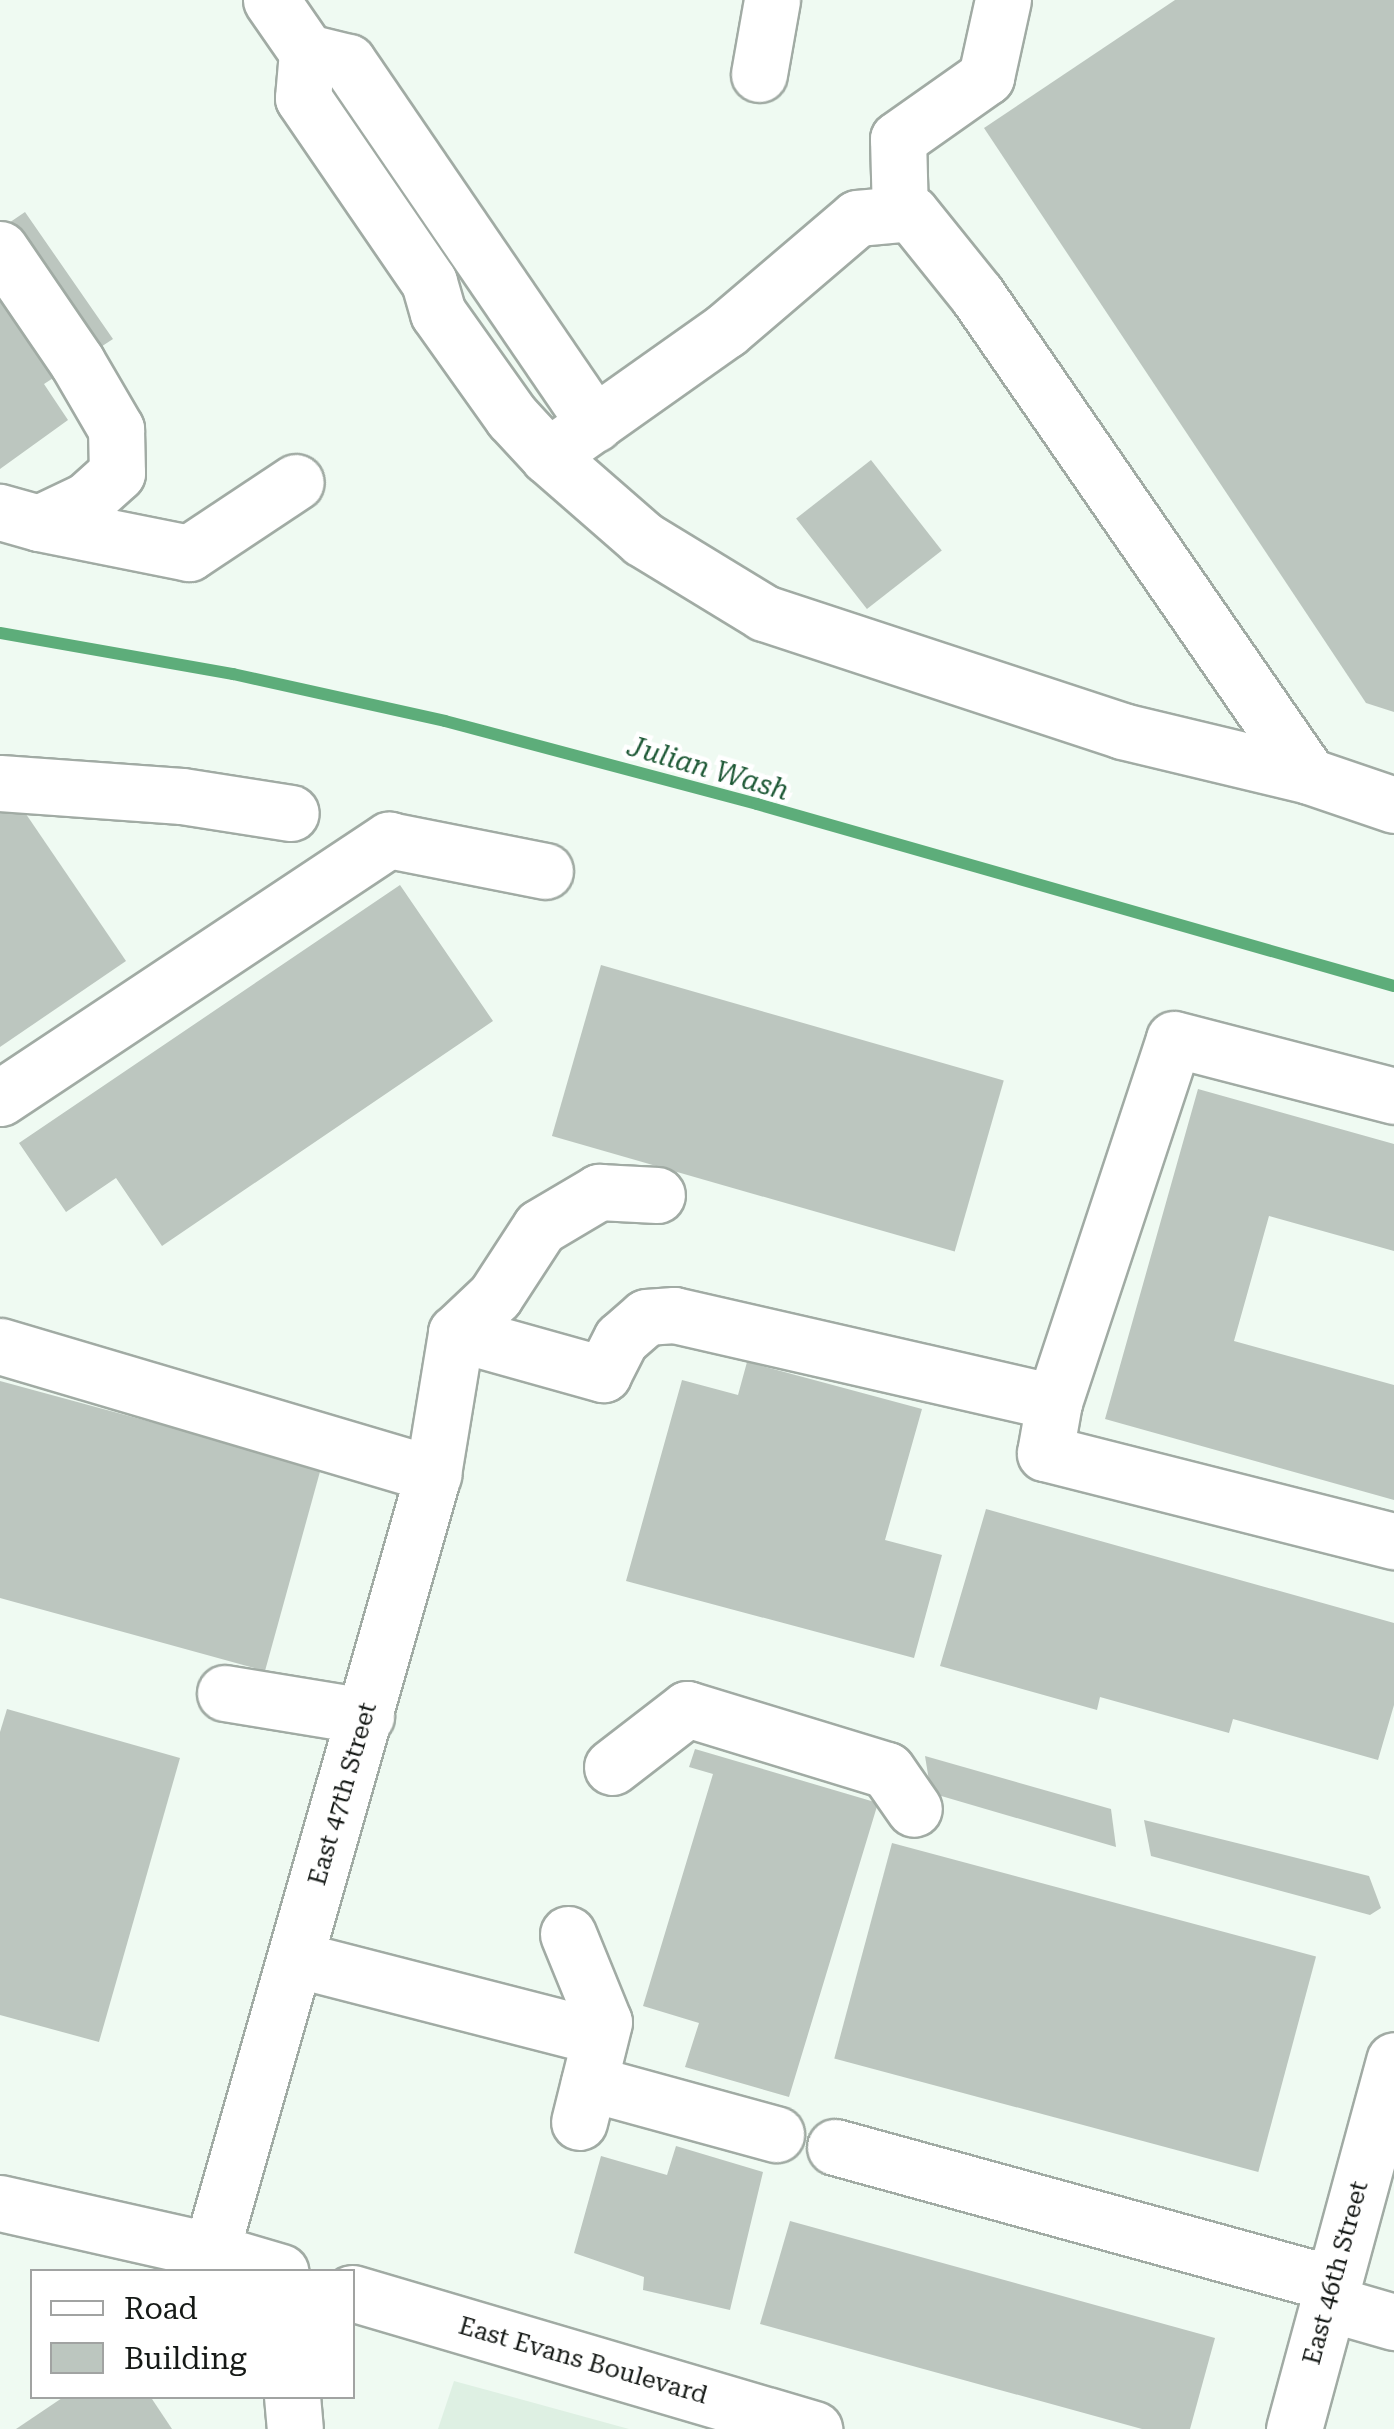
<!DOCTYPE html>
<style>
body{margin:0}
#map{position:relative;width:1394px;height:2429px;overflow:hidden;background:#effaf2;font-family:"Roboto Serif",serif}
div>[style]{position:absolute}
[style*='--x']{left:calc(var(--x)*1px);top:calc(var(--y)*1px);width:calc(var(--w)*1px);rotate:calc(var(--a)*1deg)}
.built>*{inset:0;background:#def0e3}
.stream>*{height:12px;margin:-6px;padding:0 6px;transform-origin:6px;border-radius:6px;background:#5dad7a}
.building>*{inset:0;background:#bcc6bf;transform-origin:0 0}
.roads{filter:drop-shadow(2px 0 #a1aba4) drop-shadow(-2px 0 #a1aba4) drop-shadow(0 2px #a1aba4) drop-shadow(0 -2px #a1aba4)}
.minor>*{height:55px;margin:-27.5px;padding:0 27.5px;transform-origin:27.5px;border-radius:27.5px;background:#fff}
span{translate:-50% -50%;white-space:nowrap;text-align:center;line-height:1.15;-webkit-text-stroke:9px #fff;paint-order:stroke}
.street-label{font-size:25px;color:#151916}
.water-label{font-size:28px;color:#1e5936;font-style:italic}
.legend{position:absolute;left:30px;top:2269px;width:325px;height:130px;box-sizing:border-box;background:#fff;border:2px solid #a1a3a2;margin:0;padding:12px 18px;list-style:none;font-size:30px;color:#151916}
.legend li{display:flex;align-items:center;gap:20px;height:50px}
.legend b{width:50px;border:2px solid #a1a3a2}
</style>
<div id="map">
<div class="built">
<i style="clip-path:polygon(454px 2381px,629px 2429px,438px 2429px)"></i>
</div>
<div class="stream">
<i style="--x:0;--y:633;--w:237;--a:10"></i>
<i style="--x:233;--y:674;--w:217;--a:12.5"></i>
<i style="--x:445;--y:721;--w:323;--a:14.9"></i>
<i style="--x:757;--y:804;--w:662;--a:15.95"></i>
</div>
<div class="building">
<i style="clip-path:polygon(1175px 0,1394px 0,1394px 712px,1366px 703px,984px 128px)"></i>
<i style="clip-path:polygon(25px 212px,113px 339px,44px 384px,68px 420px,0 469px,0 229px)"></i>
<i style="left:871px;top:460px;width:115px;height:95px;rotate:52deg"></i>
<i style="clip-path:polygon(11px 792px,126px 961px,0 1047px,0 800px)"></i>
<i style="clip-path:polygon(400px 885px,493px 1021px,162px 1246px,116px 1178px,66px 1212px,19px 1143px)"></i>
<i style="left:601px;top:965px;width:419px;height:178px;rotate:16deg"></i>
<i style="clip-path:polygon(1198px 1089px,1394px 1144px,1394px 1251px,1269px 1216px,1234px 1341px,1394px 1385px,1394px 1500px,1105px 1419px)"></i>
<i style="clip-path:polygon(747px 1362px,922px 1409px,885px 1540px,942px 1555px,914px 1658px,626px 1581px,682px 1380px,738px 1395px)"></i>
<i style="clip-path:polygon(0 1381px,321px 1468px,265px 1671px,0 1598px)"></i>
<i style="clip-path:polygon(986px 1509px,1394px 1623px,1394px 1705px,1378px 1760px,1233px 1719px,1229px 1733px,1100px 1697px,1097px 1710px,940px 1666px)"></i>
<i style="clip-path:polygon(7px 1709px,180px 1758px,99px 2042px,0 2015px,0 1732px)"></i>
<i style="clip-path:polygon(695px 1749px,878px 1803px,789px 2097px,685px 2067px,699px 2023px,643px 2006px,713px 1774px,689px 1767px)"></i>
<i style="clip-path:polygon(925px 1756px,1111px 1809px,1116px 1847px,931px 1793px)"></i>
<i style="clip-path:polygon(1144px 1820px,1369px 1876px,1381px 1908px,1370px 1915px,1151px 1856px)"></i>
<i style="left:892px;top:1843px;width:439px;height:223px;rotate:15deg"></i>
<i style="clip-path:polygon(676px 2146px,763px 2172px,730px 2310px,643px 2290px,644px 2277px,574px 2253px,601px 2156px,667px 2175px)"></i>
<i style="clip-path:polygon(790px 2221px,1215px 2338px,1190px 2429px,1142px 2429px,760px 2324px)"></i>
<i style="clip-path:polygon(65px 2396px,150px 2396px,172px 2429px,16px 2429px)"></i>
</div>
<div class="roads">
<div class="minor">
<i style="--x:271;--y:0;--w:63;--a:55.3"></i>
<i style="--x:307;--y:52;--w:46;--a:95"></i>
<i style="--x:303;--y:98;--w:223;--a:55.6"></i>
<i style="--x:429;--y:282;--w:32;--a:74"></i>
<i style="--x:438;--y:313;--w:128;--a:54.6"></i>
<i style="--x:512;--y:417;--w:53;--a:47.3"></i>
<i style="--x:548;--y:456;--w:126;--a:41.1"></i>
<i style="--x:643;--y:539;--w:142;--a:31.4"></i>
<i style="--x:764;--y:613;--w:377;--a:18.2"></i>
<i style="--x:1122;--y:731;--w:192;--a:13.5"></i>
<i style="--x:1309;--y:776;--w:90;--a:18.8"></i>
<i style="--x:307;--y:52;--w:42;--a:13.7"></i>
<i style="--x:348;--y:62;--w:438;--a:55.7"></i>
<i style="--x:759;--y:74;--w:75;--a:-80"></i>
<i style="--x:900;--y:214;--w:75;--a:-91.5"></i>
<i style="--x:898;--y:139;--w:108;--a:-35.2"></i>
<i style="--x:986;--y:77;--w:79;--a:-77.6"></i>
<i style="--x:0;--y:249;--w:137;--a:55.7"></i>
<i style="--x:77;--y:362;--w:78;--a:59.8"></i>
<i style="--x:116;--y:429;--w:44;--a:88.7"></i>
<i style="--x:117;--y:473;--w:40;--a:138"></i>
<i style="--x:87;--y:500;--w:53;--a:154.4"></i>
<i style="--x:39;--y:523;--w:41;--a:-164.2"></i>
<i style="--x:548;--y:456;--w:218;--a:-35.3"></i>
<i style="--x:726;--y:330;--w:172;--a:-40.5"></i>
<i style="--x:857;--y:218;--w:54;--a:-5.3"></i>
<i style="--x:911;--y:213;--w:105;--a:51.2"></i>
<i style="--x:977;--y:295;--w:584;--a:55.39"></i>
<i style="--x:39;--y:523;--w:153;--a:11.3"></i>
<i style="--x:189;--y:553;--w:128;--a:-33.6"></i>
<i style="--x:0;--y:783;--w:182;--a:4.1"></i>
<i style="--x:182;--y:796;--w:110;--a:8.9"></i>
<i style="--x:0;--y:1098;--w:467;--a:-33.6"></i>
<i style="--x:389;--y:840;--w:159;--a:11.2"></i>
<i style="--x:456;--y:1333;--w:153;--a:15.6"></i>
<i style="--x:603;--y:1374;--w:39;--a:-63"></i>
<i style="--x:621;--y:1339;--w:33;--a:-41"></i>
<i style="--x:646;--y:1317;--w:28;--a:-4"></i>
<i style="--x:674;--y:1315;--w:390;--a:12.9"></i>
<i style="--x:1054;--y:1402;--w:382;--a:-71.7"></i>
<i style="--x:1174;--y:1039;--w:227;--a:14.5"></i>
<i style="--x:456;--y:1333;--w:54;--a:-43.5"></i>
<i style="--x:495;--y:1296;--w:82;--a:-56.9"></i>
<i style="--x:540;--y:1227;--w:69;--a:-30.7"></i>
<i style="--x:599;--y:1192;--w:58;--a:3"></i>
<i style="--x:0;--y:1346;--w:452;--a:16.5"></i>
<i style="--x:1054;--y:1402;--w:52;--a:100"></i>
<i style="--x:1045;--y:1453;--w:360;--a:14.2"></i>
<i style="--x:225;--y:1693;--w:143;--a:9.3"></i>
<i style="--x:612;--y:1767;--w:95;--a:-37.7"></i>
<i style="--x:687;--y:1709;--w:209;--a:17"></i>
<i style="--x:887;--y:1770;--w:47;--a:55.3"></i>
<i style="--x:568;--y:1934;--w:95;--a:67.8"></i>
<i style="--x:604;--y:2022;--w:103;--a:104"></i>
<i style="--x:295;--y:1959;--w:314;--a:14.4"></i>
<i style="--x:589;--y:2083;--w:194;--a:15.3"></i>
<i style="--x:835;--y:2147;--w:517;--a:15.35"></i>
<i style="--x:0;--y:2203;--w:204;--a:12.7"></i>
<i style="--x:199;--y:2248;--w:85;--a:16.3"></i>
<i style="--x:211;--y:2251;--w:808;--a:-74.05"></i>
<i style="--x:433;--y:1474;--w:143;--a:-80.7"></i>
<i style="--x:352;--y:2293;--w:482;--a:16.4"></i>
<i style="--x:1328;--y:2303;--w:69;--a:16.1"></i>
<i style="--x:292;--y:2396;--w:33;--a:85"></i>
<i style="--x:1294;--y:2429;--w:382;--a:-74.8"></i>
</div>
</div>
<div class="street-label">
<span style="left:343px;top:1794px;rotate:-74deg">East 47th Street</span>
<span style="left:1336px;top:2273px;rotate:-75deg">East 46th Street</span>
<span style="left:583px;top:2361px;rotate:16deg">East Evans Boulevard</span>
</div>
<div class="water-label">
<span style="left:708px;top:769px;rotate:16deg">Julian Wash</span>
</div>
<ul class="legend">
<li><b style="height:12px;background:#fff"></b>Road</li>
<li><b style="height:28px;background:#bcc6bf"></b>Building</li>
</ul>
</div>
